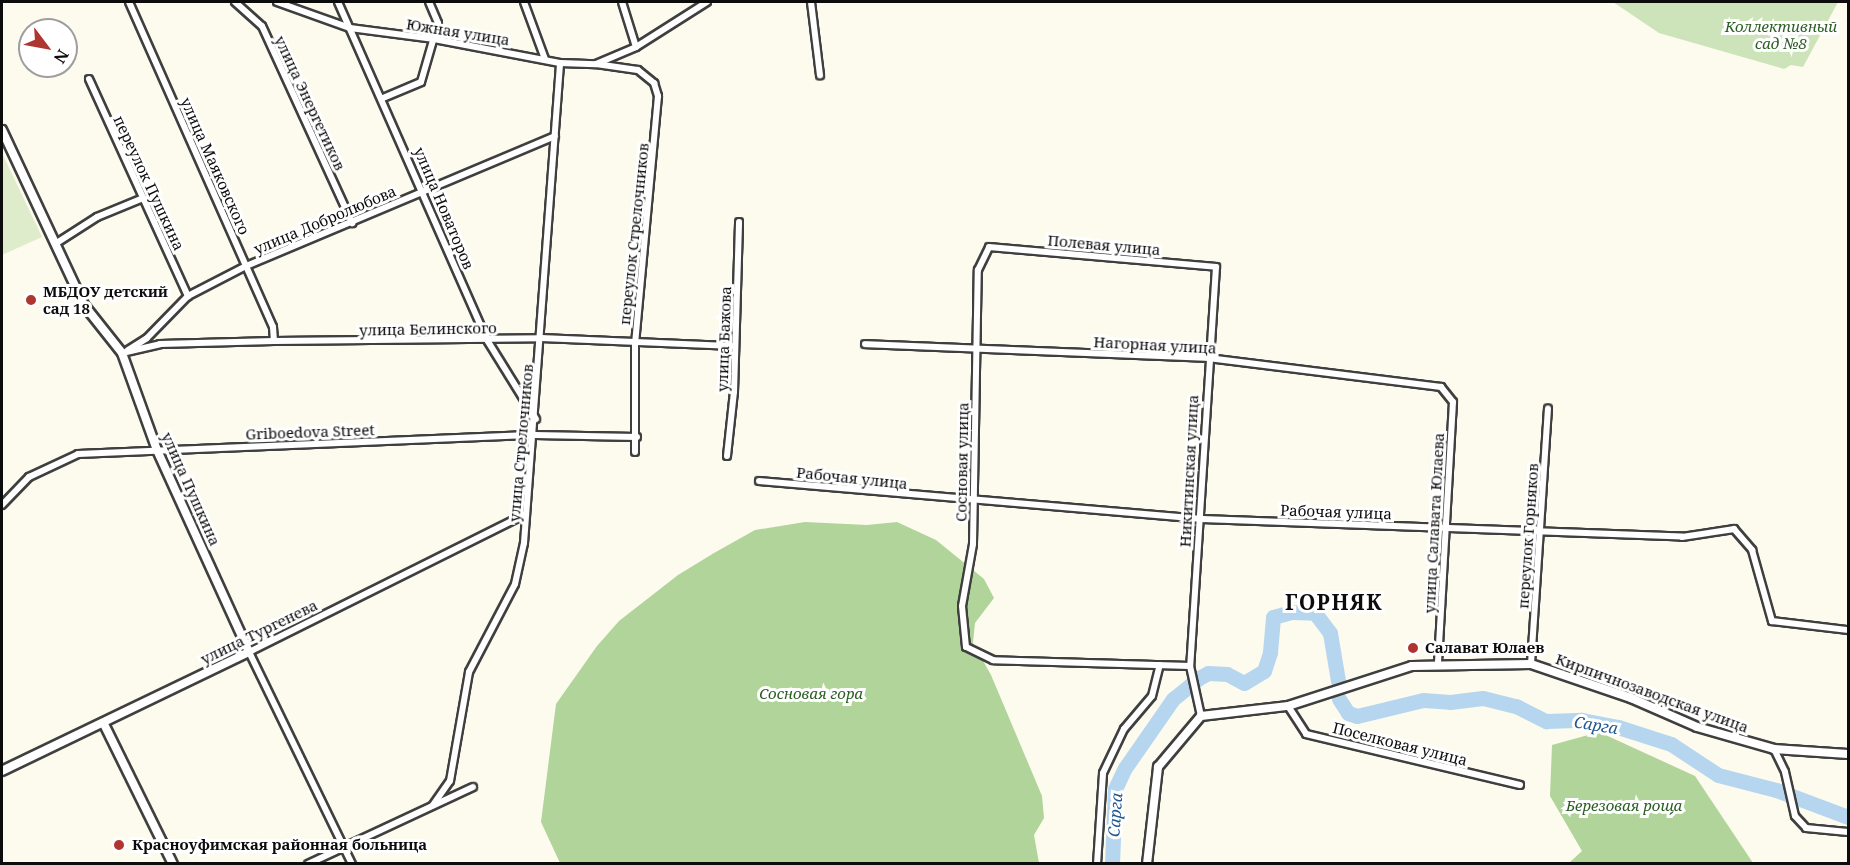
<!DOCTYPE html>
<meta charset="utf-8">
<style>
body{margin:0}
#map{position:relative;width:1850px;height:865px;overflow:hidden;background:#fdfbed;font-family:"Noto Serif",serif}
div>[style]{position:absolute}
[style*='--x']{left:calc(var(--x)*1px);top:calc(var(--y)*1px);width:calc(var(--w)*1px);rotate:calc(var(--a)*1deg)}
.green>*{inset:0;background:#cde4ba}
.forest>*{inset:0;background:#b0d49a}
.pitch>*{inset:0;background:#deeccb}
.river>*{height:15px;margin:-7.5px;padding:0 7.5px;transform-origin:7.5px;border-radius:7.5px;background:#b6d6f0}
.roads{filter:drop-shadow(2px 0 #3f3f3f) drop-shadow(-2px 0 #3f3f3f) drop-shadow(0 2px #3f3f3f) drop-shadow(0 -2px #3f3f3f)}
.minor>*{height:6px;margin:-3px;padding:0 3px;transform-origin:3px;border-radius:3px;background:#fff}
.tertiary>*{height:8px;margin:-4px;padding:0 4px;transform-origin:4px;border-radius:4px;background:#fff}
.dots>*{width:16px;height:16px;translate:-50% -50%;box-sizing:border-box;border:3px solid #fff;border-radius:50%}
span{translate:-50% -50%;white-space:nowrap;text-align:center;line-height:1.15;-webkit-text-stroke:6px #fff;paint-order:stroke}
.park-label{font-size:15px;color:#2a5d23;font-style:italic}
.street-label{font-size:15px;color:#0c0c0c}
.poi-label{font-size:15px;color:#0c0c0c;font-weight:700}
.left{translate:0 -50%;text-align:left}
.water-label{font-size:16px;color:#215892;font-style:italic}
.district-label{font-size:21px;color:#0c0c0c;font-weight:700;letter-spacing:1.5px}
.frame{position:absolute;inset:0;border:3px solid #0c0c0c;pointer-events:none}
.north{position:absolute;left:18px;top:18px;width:60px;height:60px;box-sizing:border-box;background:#fff;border:2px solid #9e9e9e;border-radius:50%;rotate:122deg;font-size:16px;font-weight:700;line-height:24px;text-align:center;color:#0c0c0c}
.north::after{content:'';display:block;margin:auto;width:21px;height:27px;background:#af3531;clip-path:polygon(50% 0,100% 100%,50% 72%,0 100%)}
</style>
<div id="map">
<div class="green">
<i style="clip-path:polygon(1613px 2px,1838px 2px,1803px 67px,1791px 65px,1784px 69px,1659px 33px)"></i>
</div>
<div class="forest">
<i style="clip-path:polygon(805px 522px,867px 525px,897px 522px,936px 540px,984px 579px,994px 598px,975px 623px,973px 643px,991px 675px,1042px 796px,1044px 818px,1034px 835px,1039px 863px,560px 863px,541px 822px,556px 704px,597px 646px,619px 621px,678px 575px,714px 553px,755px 530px)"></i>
<i style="clip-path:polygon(1599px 732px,1695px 776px,1753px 863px,1569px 863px,1582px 851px,1550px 796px,1552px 745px)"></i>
</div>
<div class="pitch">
<i style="clip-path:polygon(2px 153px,42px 237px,2px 255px)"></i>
</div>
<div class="river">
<i style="--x:1339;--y:699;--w:17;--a:57"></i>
<i style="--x:1348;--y:713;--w:9;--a:18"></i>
<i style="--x:1357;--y:716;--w:68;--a:-13.6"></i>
<i style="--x:1423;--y:700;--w:27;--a:4"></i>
<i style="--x:1450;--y:702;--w:33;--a:-7"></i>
<i style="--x:1483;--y:698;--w:34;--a:14"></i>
<i style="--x:1516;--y:706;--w:34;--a:27"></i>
<i style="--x:1546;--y:721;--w:36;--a:-2"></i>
<i style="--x:1582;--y:720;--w:37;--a:11"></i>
<i style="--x:1618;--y:727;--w:56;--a:17.8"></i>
<i style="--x:1671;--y:744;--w:56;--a:33.4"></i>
<i style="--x:1718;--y:775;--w:60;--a:14.5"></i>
<i style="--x:1776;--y:790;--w:77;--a:20.6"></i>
<i style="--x:1112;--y:864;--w:75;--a:-87.7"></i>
<i style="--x:1115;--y:789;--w:23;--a:-65"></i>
<i style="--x:1125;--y:768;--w:84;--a:-55.2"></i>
<i style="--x:1173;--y:699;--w:33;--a:-39"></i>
<i style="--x:1199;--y:678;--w:10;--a:-29"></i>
<i style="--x:1208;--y:673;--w:19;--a:3"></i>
<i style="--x:1227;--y:674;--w:19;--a:28"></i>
<i style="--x:1244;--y:683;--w:23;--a:-31"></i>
<i style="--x:1264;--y:671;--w:20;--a:-72"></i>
<i style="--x:1270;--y:652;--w:35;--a:-85"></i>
<i style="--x:1273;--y:617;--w:20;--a:-15"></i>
<i style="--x:1292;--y:612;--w:23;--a:2"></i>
<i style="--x:1315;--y:613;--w:25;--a:53"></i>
<i style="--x:1330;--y:633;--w:49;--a:80.5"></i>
</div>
<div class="roads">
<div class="minor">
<i style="--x:129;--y:2;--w:355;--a:66.1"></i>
<i style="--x:273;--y:327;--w:14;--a:86"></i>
<i style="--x:235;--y:2;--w:36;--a:42"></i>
<i style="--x:262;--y:26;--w:217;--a:65.4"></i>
<i style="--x:277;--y:2;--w:77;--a:19.6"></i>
<i style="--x:350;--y:28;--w:85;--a:7.5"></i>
<i style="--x:434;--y:39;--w:128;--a:10.8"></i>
<i style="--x:560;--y:63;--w:36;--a:2"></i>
<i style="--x:596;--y:64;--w:43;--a:-23"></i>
<i style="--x:636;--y:47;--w:84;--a:-32.4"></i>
<i style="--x:338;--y:2;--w:369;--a:66.2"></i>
<i style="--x:487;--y:340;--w:93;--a:58.2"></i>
<i style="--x:524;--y:2;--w:61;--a:69.8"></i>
<i style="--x:622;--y:2;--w:47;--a:72.7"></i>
<i style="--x:811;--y:2;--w:74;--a:83"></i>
<i style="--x:596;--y:64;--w:42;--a:8.1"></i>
<i style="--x:638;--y:70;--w:21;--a:39"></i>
<i style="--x:654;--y:83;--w:14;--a:73"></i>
<i style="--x:658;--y:96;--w:249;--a:95.3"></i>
<i style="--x:635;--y:344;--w:108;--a:90"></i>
<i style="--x:89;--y:79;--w:239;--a:65.5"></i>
<i style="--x:383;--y:98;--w:41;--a:-22.8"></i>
<i style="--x:421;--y:82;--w:61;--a:-73.9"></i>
<i style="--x:438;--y:23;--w:23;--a:-113"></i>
<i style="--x:55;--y:244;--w:50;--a:-32.7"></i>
<i style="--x:97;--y:217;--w:50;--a:-22.4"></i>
<i style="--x:865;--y:344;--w:343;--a:2.3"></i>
<i style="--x:1208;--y:358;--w:235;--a:7.1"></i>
<i style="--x:1441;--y:387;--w:19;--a:51"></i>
<i style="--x:1453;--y:402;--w:263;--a:93.3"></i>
<i style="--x:128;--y:350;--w:22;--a:-32"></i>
<i style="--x:147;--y:338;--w:59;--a:-45.7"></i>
<i style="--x:188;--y:296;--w:65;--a:-27.3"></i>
<i style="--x:246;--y:266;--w:335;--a:-22.8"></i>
<i style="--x:122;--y:353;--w:39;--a:-13"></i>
<i style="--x:160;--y:344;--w:114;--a:-1.5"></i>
<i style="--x:274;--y:341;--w:267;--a:-0.6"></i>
<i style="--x:541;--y:338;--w:194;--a:2.4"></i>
<i style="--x:727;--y:456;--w:64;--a:-83.8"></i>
<i style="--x:734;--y:392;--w:170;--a:-88.3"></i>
<i style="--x:759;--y:481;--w:445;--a:4.9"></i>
<i style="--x:1202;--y:519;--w:480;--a:2.1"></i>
<i style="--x:1682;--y:537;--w:53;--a:-8.7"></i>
<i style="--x:1734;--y:529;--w:28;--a:49"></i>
<i style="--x:1752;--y:550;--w:74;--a:74.3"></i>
<i style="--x:1772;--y:621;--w:77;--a:6.8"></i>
<i style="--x:2;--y:505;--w:39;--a:-46"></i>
<i style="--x:29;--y:477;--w:54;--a:-25.1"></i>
<i style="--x:78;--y:454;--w:457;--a:-2.4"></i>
<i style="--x:535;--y:435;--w:102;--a:1.1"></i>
<i style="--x:1531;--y:664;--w:256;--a:-86.2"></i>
<i style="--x:1190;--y:666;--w:197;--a:-178.3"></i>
<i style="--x:993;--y:660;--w:30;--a:-154"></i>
<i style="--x:966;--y:647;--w:41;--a:-95.6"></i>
<i style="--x:962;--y:606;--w:63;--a:-79.9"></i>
<i style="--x:973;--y:544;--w:274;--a:-89"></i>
<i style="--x:978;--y:270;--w:25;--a:-64"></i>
<i style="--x:989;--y:247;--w:228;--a:5"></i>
<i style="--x:1216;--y:267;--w:400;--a:93.7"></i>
<i style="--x:1190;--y:666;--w:51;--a:77.6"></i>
<i style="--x:1288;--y:706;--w:33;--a:57"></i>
<i style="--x:1306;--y:734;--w:220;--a:13.4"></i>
<i style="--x:1774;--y:749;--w:25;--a:64"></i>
<i style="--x:1785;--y:772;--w:45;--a:77.2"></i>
<i style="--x:1795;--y:816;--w:16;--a:47"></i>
<i style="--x:1806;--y:828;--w:42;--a:5.4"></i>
<i style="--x:433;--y:805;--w:29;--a:-55"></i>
<i style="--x:450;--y:781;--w:111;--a:-80.1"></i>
<i style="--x:469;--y:672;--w:99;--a:-62.4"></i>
<i style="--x:515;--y:584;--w:42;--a:-77.6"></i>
<i style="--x:524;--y:543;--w:481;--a:-85.7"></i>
<i style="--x:308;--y:864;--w:182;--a:-25"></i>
<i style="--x:352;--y:864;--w:236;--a:-115.9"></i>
<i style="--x:249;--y:652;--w:309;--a:-26.5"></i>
<i style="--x:1097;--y:864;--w:91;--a:-86.2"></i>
<i style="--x:1103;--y:773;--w:49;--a:-64.5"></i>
<i style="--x:1124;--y:729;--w:43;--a:-49.7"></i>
<i style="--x:1152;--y:696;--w:32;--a:-76"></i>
</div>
<div class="tertiary">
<i style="--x:2;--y:130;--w:193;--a:64.9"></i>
<i style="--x:84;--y:305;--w:61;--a:51.6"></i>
<i style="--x:122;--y:353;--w:103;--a:70.2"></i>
<i style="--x:157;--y:450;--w:222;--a:65.5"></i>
<i style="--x:249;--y:652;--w:274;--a:154.3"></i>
<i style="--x:104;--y:724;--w:156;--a:63.8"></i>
<i style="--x:1147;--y:864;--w:98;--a:-83.5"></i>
<i style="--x:1158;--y:767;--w:67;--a:-49.9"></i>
<i style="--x:1201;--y:716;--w:88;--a:-6.6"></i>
<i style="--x:1288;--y:706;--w:130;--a:-17.9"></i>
<i style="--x:1412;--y:666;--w:119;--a:-1"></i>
<i style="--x:1531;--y:664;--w:106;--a:18.8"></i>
<i style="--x:1631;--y:698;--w:72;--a:23.7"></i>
<i style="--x:1697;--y:727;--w:80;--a:15.9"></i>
<i style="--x:1774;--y:749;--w:74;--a:3.9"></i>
</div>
</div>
<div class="dots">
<i style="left:31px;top:300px;background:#af3531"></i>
<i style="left:1413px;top:648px;background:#af3531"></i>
<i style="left:119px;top:845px;background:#af3531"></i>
</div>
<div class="park-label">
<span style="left:1781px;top:35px">Коллективный<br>сад №8</span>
<span style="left:811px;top:694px">Сосновая гора</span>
<span style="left:1624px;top:806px">Березовая роща</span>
</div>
<div class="street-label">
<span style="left:458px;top:32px;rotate:9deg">Южная улица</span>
<span style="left:310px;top:103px;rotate:65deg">улица Энергетиков</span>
<span style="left:215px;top:166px;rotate:66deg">улица Маяковского</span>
<span style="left:149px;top:183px;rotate:65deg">переулок Пушкина</span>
<span style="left:444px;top:208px;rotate:67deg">улица Новаторов</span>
<span style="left:325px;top:220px;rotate:-23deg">улица Добролюбова</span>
<span style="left:634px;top:234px;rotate:-84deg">переулок Стрелочников</span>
<span style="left:1104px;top:245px;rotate:5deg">Полевая улица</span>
<span style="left:428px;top:329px;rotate:-1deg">улица Белинского</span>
<span style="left:724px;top:339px;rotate:-88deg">улица Бажова</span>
<span style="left:1155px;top:345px;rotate:3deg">Нагорная улица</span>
<span style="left:310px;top:432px;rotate:-2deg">Griboedova Street</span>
<span style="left:521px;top:443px;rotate:-85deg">улица Стрелочников</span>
<span style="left:962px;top:462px;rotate:-89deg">Сосновая улица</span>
<span style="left:1189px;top:471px;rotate:-87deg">Никитинская улица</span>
<span style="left:852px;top:478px;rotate:6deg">Рабочая улица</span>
<span style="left:191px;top:489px;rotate:66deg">улица Пушкина</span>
<span style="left:1336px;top:512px;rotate:2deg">Рабочая улица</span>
<span style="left:1434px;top:523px;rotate:-87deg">улица Салавата Юлаева</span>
<span style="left:1528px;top:536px;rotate:-86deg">переулок Горняков</span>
<span style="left:259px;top:632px;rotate:-26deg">улица Тургенева</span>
<span style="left:1652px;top:693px;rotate:20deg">Кирпичнозаводская улица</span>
<span style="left:1400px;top:744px;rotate:14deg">Поселковая улица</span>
</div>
<div class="poi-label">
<span class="left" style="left:43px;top:300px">МБДОУ детский<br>сад 18</span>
<span class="left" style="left:1425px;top:648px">Салават Юлаев</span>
<span class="left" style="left:132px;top:845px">Красноуфимская районная больница</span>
</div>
<div class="water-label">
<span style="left:1596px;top:725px;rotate:9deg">Сарга</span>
<span style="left:1115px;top:815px;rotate:-86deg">Сарга</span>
</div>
<div class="district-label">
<span style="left:1334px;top:602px">ГОРНЯК</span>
</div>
<div class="frame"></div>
<div class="north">N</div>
</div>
